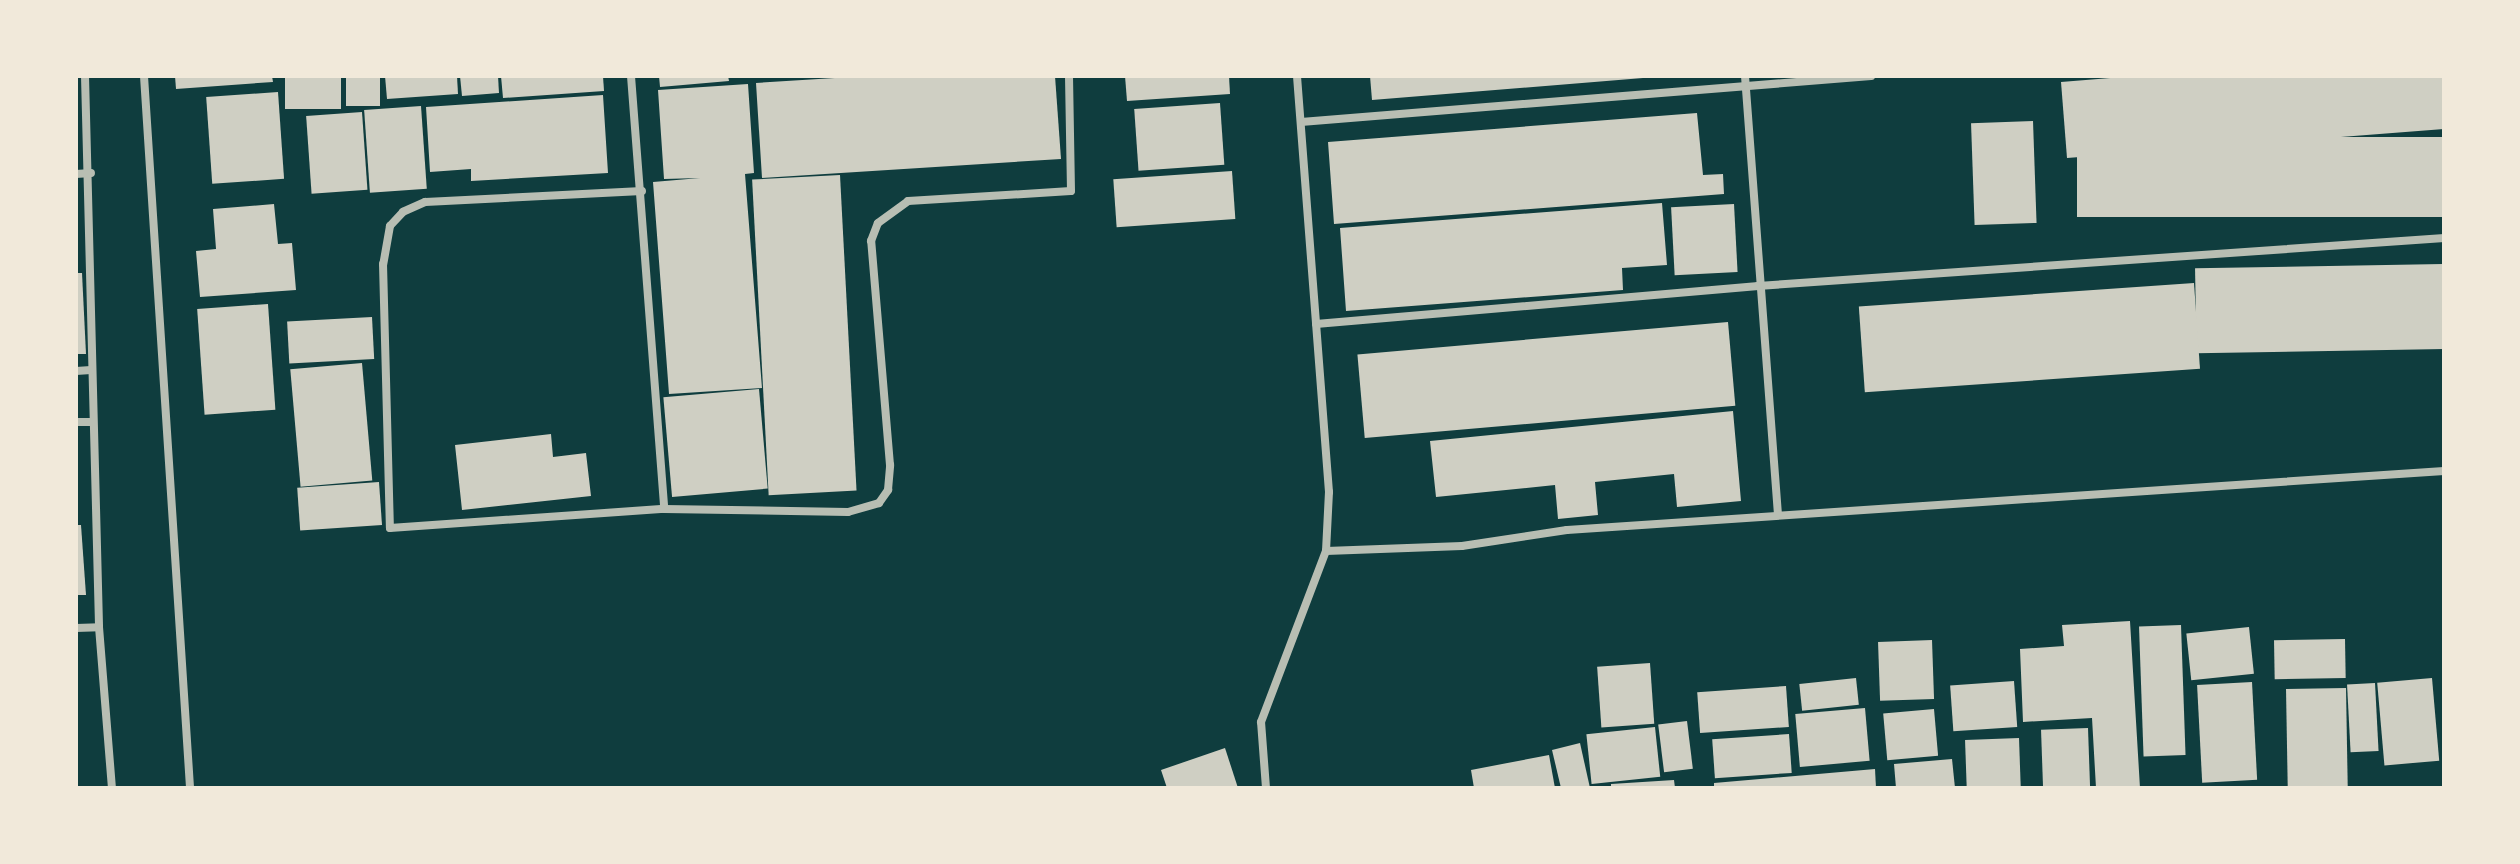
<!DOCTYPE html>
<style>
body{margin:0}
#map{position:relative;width:2520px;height:864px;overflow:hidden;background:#0f3d3e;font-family:Roboto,sans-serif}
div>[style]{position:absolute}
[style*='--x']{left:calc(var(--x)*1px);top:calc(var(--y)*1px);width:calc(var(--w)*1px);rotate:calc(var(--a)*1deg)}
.building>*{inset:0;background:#cfcfc3;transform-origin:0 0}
.minor>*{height:8px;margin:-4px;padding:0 4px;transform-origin:4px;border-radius:4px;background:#b8beb3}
span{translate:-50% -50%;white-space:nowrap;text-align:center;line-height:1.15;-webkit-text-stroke:6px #f1e9da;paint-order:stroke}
.frame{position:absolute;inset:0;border:78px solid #f1e9da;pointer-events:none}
</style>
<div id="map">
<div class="building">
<i style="clip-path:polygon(175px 76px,272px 76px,273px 82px,176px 89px)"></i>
<i style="left:285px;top:76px;width:56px;height:33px"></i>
<i style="left:346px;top:76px;width:34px;height:30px"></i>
<i style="clip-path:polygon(385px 76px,457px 76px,458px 94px,387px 99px)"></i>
<i style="clip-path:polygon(460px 76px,498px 76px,499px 93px,462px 96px)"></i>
<i style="clip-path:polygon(501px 76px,603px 76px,604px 91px,503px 98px)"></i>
<i style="clip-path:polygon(659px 76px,728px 76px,729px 81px,660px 87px)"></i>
<i style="clip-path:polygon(867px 76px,1055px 76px,1061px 159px,762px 178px,756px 83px)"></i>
<i style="clip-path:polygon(1125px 76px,1229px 76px,1230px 94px,1127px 101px)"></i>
<i style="clip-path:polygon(1370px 76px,1643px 76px,1643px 78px,1372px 100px)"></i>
<i style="clip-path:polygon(2135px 76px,2444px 76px,2444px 129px,2067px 158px,2061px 82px)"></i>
<i style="clip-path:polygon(748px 84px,754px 173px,745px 174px,762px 388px,669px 394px,653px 182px,700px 178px,664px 179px,658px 90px)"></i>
<i style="left:278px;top:92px;width:87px;height:72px;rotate:86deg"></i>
<i style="clip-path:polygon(603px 95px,608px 173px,471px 181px,471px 169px,430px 172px,426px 107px)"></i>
<i style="left:1220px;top:103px;width:62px;height:86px;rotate:86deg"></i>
<i style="left:421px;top:106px;width:83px;height:57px;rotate:86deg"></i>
<i style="left:362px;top:112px;width:78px;height:56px;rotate:86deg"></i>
<i style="clip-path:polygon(1697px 113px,1703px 175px,1723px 174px,1724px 194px,1334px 224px,1328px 142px)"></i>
<i style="left:2033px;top:121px;width:102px;height:62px;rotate:88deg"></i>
<i style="left:2444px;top:137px;width:80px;height:367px;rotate:90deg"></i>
<i style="left:1232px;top:171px;width:48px;height:119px;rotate:86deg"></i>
<i style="left:840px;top:175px;width:316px;height:88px;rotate:87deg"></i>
<i style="clip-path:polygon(1662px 203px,1667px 265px,1622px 268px,1623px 290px,1346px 311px,1340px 228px)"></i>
<i style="clip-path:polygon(274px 204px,278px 244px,292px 243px,296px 290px,200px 297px,196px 251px,216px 249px,213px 209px)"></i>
<i style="left:1734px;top:204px;width:68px;height:63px;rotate:87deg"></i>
<i style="left:2443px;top:264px;width:85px;height:248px;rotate:89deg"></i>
<i style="clip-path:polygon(76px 273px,82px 273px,86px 354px,76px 354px)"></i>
<i style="left:2194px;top:283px;width:86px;height:336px;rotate:86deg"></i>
<i style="left:268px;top:304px;width:106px;height:71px;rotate:86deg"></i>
<i style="left:372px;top:317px;width:42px;height:85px;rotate:87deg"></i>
<i style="left:1728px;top:322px;width:84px;height:372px;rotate:85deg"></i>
<i style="left:362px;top:363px;width:118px;height:72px;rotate:85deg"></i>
<i style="left:759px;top:389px;width:100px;height:96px;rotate:85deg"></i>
<i style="clip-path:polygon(1733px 411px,1741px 501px,1677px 507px,1674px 474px,1595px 482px,1598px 515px,1558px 519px,1555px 485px,1436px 497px,1430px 441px)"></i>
<i style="clip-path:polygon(551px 434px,553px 457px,586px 453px,591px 496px,462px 510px,455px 445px)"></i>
<i style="left:379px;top:482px;width:43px;height:82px;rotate:86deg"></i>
<i style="clip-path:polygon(76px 525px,81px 525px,86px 595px,76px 595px)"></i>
<i style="clip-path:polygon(2130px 621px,2140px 788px,2096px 788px,2092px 718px,2023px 722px,2020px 649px,2064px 646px,2062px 625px)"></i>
<i style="left:2181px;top:625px;width:130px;height:42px;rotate:88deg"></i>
<i style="left:2249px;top:627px;width:47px;height:63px;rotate:84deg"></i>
<i style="left:2345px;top:639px;width:39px;height:71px;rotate:89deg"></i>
<i style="left:1932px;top:640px;width:59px;height:54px;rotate:88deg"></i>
<i style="left:1650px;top:663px;width:61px;height:53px;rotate:86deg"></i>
<i style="left:1856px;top:678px;width:27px;height:57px;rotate:84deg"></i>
<i style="left:2432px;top:678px;width:83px;height:55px;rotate:85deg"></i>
<i style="left:2014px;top:681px;width:46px;height:64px;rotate:86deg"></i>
<i style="left:2252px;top:682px;width:98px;height:55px;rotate:87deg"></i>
<i style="left:2375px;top:683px;width:68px;height:28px;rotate:87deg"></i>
<i style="left:1786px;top:686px;width:41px;height:89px;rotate:86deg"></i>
<i style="left:2346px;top:688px;width:100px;height:60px;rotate:89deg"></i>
<i style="left:1865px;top:708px;width:53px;height:70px;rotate:85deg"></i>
<i style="left:1934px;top:709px;width:47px;height:51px;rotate:85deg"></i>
<i style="left:1687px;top:721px;width:48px;height:29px;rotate:83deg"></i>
<i style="left:1655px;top:727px;width:50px;height:69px;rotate:84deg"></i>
<i style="left:2088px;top:728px;width:60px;height:47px;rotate:88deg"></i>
<i style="left:1789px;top:734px;width:39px;height:77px;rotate:86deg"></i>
<i style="left:2019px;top:738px;width:50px;height:54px;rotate:88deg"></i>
<i style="clip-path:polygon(1580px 743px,1590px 788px,1561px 788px,1552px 750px)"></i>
<i style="clip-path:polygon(1225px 748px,1238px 788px,1167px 788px,1161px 770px)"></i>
<i style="clip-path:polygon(1549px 755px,1555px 788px,1474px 788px,1471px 770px)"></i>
<i style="clip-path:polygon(1952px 759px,1955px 788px,1896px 788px,1894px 764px)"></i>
<i style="clip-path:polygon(1875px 769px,1876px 788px,1714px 788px,1714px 783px)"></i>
<i style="clip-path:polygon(1674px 780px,1675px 788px,1611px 788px,1611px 784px)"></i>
</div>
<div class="minor">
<i style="--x:85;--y:76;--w:551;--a:88.54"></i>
<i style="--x:99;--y:627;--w:162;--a:85.4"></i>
<i style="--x:144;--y:76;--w:713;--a:86.3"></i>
<i style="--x:631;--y:76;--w:434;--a:85.6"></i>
<i style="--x:1745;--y:76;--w:440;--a:85.7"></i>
<i style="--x:1301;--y:122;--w:572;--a:-4.61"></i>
<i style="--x:76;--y:174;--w:15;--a:-4"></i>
<i style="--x:642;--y:191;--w:217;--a:177.1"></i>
<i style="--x:425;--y:202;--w:24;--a:156"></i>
<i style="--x:403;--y:212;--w:19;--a:133"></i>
<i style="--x:390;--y:226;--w:39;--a:100"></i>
<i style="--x:383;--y:264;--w:264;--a:88.5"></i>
<i style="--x:390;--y:528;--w:275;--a:-4"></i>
<i style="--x:664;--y:509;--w:184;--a:0.9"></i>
<i style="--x:848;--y:512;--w:32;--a:-16"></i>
<i style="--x:879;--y:503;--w:16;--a:-55"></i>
<i style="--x:888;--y:490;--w:25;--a:-85"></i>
<i style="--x:890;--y:465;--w:225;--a:-94.8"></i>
<i style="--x:871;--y:241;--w:19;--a:-69"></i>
<i style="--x:878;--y:223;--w:37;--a:-36"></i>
<i style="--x:908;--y:201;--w:163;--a:-3.5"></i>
<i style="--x:1071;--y:191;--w:115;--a:-91"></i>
<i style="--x:1316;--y:324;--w:444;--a:-4.9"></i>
<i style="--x:1758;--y:286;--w:688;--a:-4"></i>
<i style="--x:76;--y:371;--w:15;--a:-4"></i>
<i style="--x:76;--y:422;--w:16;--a:0"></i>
<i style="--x:1326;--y:551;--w:136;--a:-2.1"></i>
<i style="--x:1462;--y:546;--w:106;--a:-8.7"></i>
<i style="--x:1567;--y:530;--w:879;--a:-3.85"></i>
<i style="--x:76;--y:628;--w:23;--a:-2"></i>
<i style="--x:1266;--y:788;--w:66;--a:-94.3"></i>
<i style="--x:1261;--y:722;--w:183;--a:-69.2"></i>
<i style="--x:1326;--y:551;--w:59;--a:-87.1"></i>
<i style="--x:1329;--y:492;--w:417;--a:-94.4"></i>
</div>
<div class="frame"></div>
</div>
